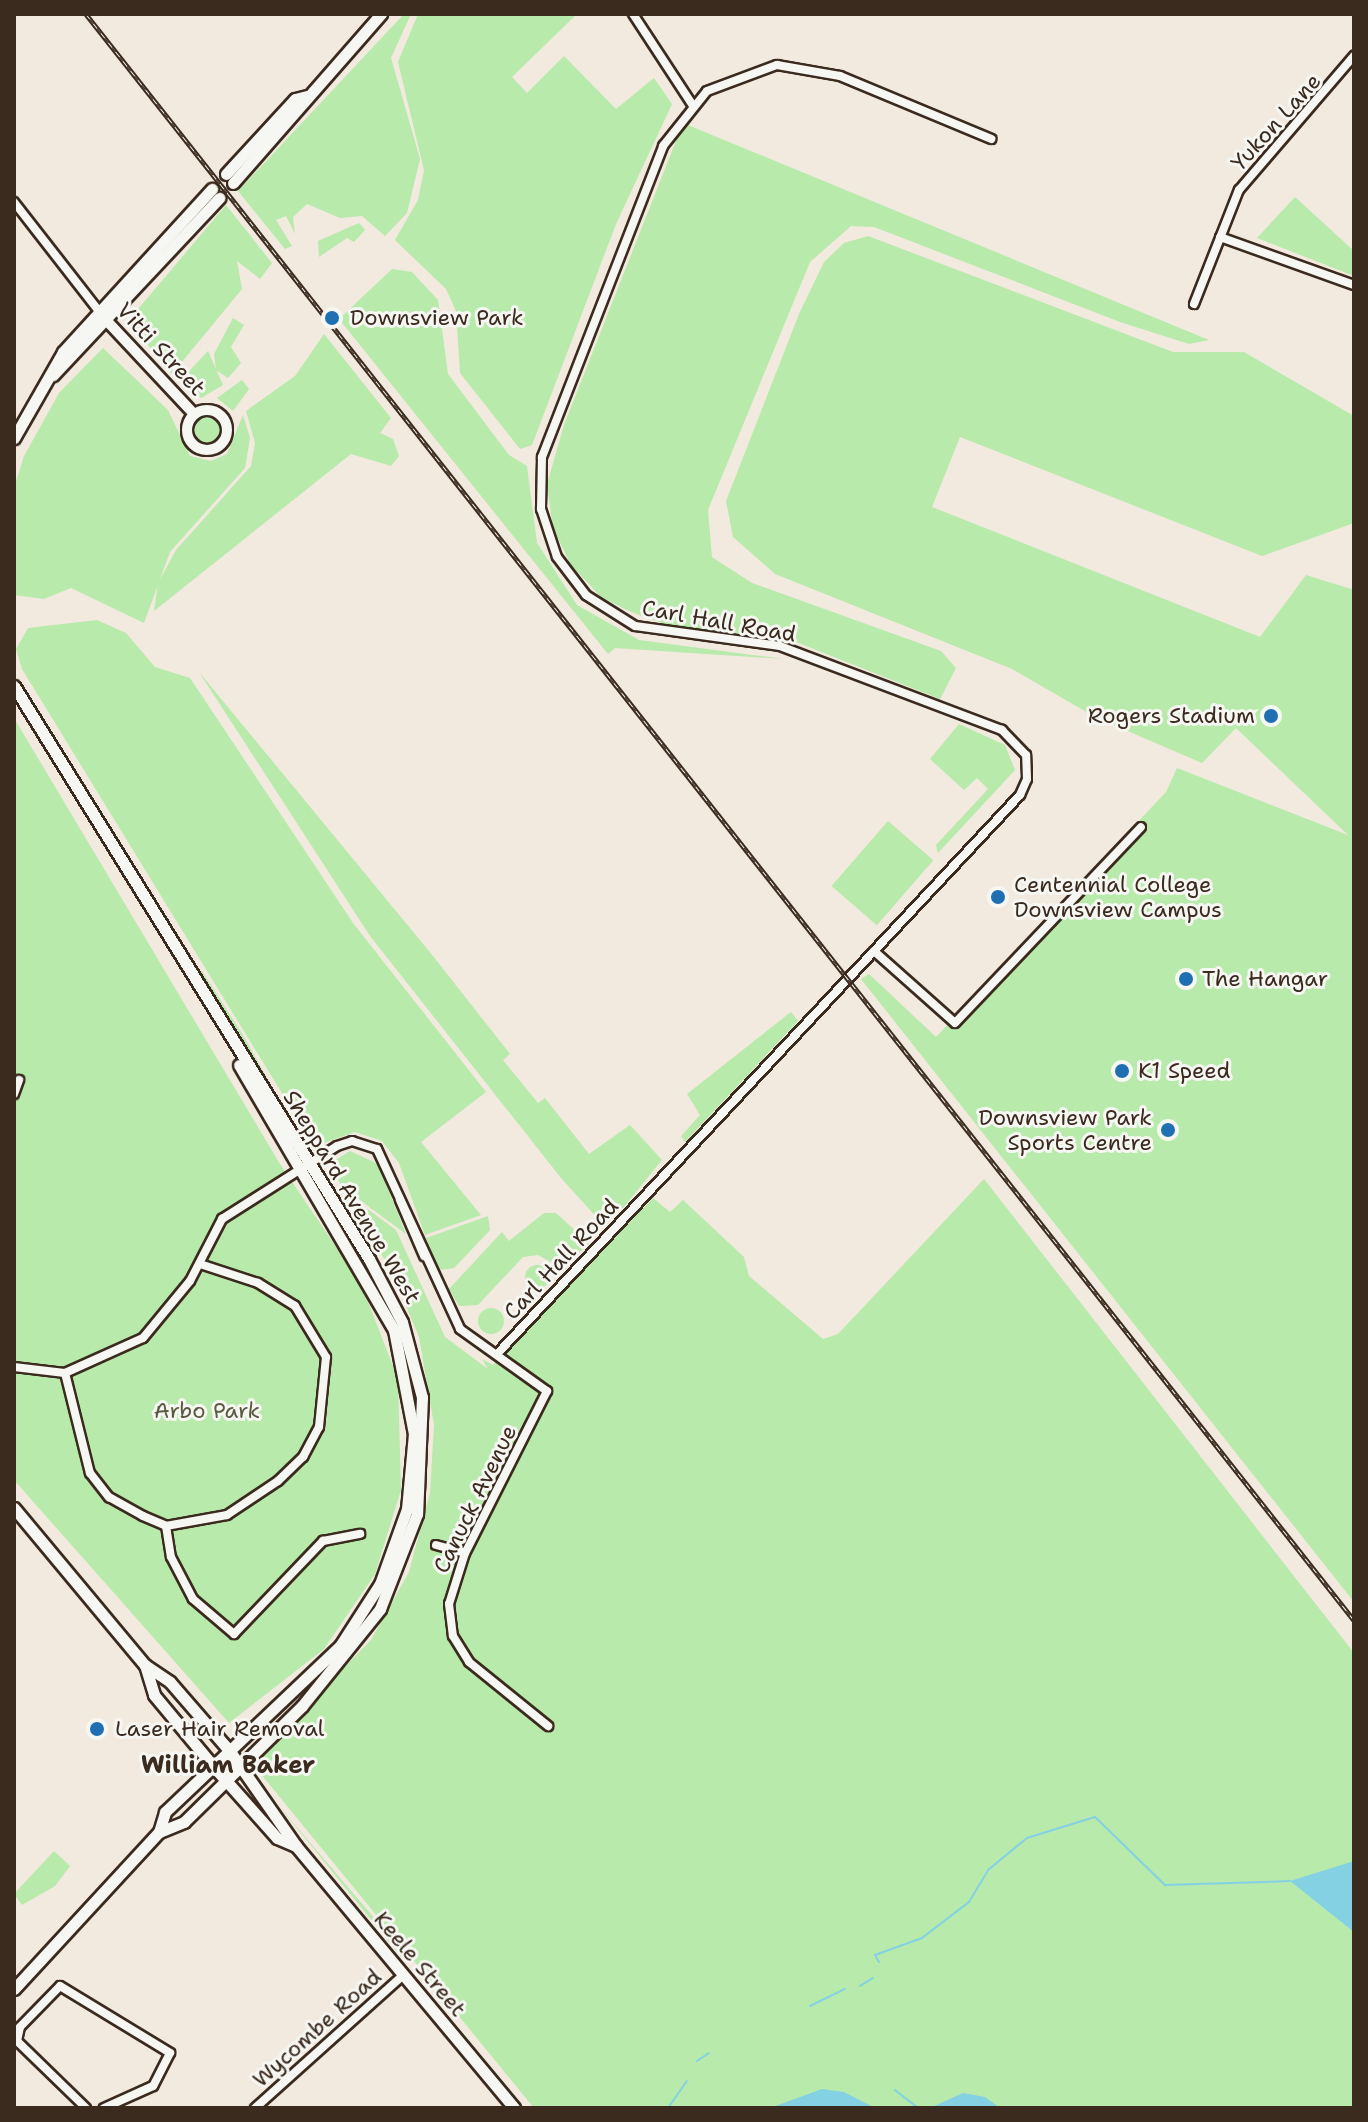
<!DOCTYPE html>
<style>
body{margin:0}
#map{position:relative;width:1368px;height:2122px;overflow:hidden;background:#f2e9df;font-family:"Shantell Sans",sans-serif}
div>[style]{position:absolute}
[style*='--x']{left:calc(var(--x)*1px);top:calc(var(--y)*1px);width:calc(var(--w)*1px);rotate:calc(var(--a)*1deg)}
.green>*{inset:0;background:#b7eaab;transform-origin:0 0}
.round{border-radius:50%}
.water>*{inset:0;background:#85d1e4}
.stream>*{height:2px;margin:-1px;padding:0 1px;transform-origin:1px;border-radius:1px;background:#85d1e4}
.roads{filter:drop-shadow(2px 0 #3b2a1e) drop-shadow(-2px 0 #3b2a1e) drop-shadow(0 2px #3b2a1e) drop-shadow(0 -2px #3b2a1e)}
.minor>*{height:8px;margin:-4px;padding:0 4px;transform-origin:4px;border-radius:4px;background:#f6f6f2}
.tertiary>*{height:10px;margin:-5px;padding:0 5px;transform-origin:5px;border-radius:5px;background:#f6f6f2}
.tertiary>.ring{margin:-5px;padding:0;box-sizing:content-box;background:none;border:10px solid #f6f6f2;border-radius:50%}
.secondary>*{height:11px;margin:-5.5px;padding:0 5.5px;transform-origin:5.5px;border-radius:5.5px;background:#f6f6f2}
.rail>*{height:5px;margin-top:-2.5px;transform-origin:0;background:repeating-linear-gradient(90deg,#f6f6f2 0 6px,#3b2a1e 0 12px);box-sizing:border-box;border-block:2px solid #3b2a1e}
.dots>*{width:22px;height:22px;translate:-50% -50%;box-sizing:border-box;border:4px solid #f6f6f2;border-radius:50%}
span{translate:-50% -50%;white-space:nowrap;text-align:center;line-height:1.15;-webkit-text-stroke:6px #f6f6f2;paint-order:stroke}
.street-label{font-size:22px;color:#3b2a1e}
.poi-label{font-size:22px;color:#3b2a1e}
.left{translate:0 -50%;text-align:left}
.right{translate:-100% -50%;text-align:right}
.park-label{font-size:22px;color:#5a5a41}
.neighbourhood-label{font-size:24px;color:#3b2a1e;font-weight:700}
.frame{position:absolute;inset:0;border:16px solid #3b2a1e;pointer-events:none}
</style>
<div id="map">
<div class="green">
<i style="clip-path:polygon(404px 14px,411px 14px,391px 58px,420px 159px,407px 213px,385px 236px,362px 216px,340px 218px,307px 204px,293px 217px,295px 234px,286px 216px,276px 220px,292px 246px,285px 249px,238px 191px)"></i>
<i style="clip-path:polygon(418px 14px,577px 14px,512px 77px,527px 93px,564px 56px,616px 109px,654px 78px,672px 104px,616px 224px,532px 445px,520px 449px,460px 373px,456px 311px,446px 289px,395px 240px,418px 200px,424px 170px,398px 62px)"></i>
<i style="clip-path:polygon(683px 123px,1209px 340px,1189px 344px,1120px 322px,874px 227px,851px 226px,810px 262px,708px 510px,712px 557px,752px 583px,941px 651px,956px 668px,940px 699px,791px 640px,674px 627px,631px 612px,601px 597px,571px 565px,553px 528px,547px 484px,564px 425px)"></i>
<i style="clip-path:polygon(1295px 197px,1354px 251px,1354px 276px,1257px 238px)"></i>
<i style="clip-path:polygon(226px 205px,272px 263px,260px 279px,237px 261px,242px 289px,172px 374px,128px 321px)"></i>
<i style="clip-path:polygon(359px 223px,365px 230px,354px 242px,347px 238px,319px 257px,318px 241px)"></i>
<i style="clip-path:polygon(868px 236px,1173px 352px,1244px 352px,1354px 416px,1354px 523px,1262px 556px,960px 437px,932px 507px,1260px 637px,1306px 575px,1354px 590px,1354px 1602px,861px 979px,869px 974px,936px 1037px,1166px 792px,1177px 768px,1348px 835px,1236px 728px,1202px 763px,1095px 717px,1012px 669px,775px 574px,733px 537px,726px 501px,799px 314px,824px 262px,844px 243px)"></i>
<i style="clip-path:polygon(392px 269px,412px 272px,438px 300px,448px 374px,509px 455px,527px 466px,537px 543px,577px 605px,639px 640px,784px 659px,615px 648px,608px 654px,339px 319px)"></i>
<i style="clip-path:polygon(233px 318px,244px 325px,231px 347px,241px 363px,228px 378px,216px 370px,214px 354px)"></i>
<i style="clip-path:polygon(324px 334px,391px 418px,380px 433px,393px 439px,399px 456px,391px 466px,351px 454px,154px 611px,158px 583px,176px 550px,251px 466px,255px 443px,246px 411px,295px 376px)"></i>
<i style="clip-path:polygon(103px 348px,168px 410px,190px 456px,211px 461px,227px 454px,243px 415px,250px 438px,245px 468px,170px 552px,144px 623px,71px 588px,44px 599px,14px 595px,14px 488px,24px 456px,59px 393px)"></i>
<i style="clip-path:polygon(208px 351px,223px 385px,201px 398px,179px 382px)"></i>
<i style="clip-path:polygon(242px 380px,249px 389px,233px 411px,217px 398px)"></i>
<i class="round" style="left:193px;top:415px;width:28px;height:28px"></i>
<i style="clip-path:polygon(97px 620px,126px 633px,155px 667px,190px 678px,353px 923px,486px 1092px,421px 1142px,481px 1215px,425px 1235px,399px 1163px,382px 1141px,355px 1132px,315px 1146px,310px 1139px,22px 669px,16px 649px,28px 628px)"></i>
<i style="clip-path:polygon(199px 672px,433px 956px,510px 1054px,503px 1060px,538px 1103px,545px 1098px,589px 1154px,630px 1125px,662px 1160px,623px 1208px,617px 1203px,600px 1221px,561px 1178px,370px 936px)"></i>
<i style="clip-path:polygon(14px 718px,280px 1164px,361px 1284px,398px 1379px,401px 1490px,375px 1574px,324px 1649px,229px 1723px,14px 1480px)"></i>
<i style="clip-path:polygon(959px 724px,1005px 745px,1015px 770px,938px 853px,936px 845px,988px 789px,977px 778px,964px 790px,930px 759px)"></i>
<i style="left:888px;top:821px;width:60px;height:86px;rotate:41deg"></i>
<i style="clip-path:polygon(202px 971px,246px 1040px,274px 1091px,199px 973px)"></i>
<i style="clip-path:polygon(791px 1012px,798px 1021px,685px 1142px,681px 1136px,700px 1115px,687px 1094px)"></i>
<i style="clip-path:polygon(350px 1151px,378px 1164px,406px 1234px,342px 1187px,329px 1164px)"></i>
<i style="clip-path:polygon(984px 1179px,1354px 1653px,1354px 2108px,534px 2108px,256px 1768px,258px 1756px,371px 1640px,409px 1572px,430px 1493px,434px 1425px,419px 1337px,392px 1272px,343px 1191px,396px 1230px,445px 1337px,488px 1369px,482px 1359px,493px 1365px,653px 1198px,670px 1212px,683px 1200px,744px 1257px,749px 1276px,823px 1339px,838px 1334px)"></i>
<i style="clip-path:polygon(544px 1213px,556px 1213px,589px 1243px,562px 1268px,538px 1255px,523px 1257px,478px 1305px,459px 1306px,449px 1289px,502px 1232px,509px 1241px)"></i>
<i style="clip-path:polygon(488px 1216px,490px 1230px,454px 1268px,439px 1270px,426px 1238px)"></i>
<i class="round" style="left:525px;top:1265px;width:24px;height:24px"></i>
<i class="round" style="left:478px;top:1308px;width:26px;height:26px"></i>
<i style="clip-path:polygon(271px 1797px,405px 1954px,401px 1957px,314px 1849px)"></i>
<i style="clip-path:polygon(54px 1851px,70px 1866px,55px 1886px,22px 1905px,14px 1894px)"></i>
</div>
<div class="water">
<i style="clip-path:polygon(1354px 1861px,1354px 1932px,1290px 1881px)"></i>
<i style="clip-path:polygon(822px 2089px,844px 2092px,875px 2108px,770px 2108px)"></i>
<i style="clip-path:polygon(963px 2093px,985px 2097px,1000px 2108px,930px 2108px)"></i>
</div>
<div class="stream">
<i style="--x:879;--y:1962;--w:8;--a:-120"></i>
<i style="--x:875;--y:1955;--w:50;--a:-19.9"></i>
<i style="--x:922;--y:1938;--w:59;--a:-37.5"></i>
<i style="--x:969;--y:1902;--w:37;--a:-59"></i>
<i style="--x:988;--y:1870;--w:50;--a:-39.4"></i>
<i style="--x:1027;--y:1838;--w:71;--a:-17.2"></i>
<i style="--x:1095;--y:1817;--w:98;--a:44.2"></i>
<i style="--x:1165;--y:1885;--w:125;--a:-1.8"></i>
<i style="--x:860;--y:1986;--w:15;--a:-32"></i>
<i style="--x:810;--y:2006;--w:39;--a:-26"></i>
<i style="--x:697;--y:2061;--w:14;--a:-34"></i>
<i style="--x:895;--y:2090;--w:29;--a:38"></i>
<i style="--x:668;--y:2108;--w:33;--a:-55"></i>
</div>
<div class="roads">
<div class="minor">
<i style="--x:633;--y:14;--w:108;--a:56.8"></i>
<i style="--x:14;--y:202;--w:143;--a:52.1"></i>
<i style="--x:1220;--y:237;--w:142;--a:19.7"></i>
<i style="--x:1194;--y:304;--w:123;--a:-68.5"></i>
<i style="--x:1239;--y:190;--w:177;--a:-49.4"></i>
<i style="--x:874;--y:951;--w:108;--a:41.6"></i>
<i style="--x:955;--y:1023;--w:270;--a:-46.5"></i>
<i style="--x:14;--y:1094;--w:15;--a:-70"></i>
<i style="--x:400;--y:1200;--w:61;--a:66.8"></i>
<i style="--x:498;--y:1353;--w:764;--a:-46.91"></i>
<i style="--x:1020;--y:795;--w:17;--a:-66"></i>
<i style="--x:1027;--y:779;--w:24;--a:-92"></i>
<i style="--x:1026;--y:755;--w:35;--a:-134"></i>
<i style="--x:1002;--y:730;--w:237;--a:-159.3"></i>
<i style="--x:780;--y:646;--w:146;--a:-172.1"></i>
<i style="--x:635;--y:626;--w:58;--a:-147.7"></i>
<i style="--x:586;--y:595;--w:48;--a:-127.3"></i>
<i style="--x:557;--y:557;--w:51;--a:-108.4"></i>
<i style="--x:541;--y:509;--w:52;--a:-88.9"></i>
<i style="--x:542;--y:457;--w:334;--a:-68.7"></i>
<i style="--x:663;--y:146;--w:70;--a:-51.3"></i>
<i style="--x:707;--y:91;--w:75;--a:-20.4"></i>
<i style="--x:777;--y:65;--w:64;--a:9.9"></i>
<i style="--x:840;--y:76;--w:164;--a:22.6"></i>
<i style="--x:14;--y:1367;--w:51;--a:6.7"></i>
<i style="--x:65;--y:1373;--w:85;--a:-24.2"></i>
<i style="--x:143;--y:1338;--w:74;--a:-50.5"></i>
<i style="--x:190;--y:1281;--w:70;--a:-62.7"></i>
<i style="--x:222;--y:1219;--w:136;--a:-32.4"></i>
<i style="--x:337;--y:1146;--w:16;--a:-18"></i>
<i style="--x:352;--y:1141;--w:26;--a:18"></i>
<i style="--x:377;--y:1149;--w:198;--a:65.2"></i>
<i style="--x:460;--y:1329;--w:107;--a:35.5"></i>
<i style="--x:547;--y:1391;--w:182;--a:116.8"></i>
<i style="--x:465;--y:1553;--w:53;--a:107.4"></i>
<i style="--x:449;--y:1604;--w:32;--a:83"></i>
<i style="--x:453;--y:1636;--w:31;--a:58"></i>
<i style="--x:469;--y:1662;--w:102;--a:39"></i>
<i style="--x:65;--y:1373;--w:103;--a:76"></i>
<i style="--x:90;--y:1473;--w:31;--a:52"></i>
<i style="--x:109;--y:1497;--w:39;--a:29"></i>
<i style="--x:143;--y:1516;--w:25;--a:23"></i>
<i style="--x:166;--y:1526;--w:62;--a:-10.2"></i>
<i style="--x:227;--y:1515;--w:61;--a:-33.7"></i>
<i style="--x:278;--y:1481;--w:35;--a:-44"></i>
<i style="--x:303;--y:1457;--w:34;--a:-62"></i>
<i style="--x:319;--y:1427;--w:70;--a:-84.3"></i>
<i style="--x:326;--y:1357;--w:60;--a:-121.3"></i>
<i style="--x:295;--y:1306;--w:44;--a:-148.1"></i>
<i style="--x:258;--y:1283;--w:61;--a:-161.9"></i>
<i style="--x:166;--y:1526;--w:31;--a:81"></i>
<i style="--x:171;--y:1557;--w:47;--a:62.4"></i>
<i style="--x:193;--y:1599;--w:54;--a:40.5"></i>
<i style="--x:234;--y:1634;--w:129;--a:-46.3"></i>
<i style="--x:323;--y:1541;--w:38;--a:-11"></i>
<i style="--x:436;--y:1545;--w:30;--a:15"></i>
<i style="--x:86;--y:2108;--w:96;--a:-135.8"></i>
<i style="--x:17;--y:2041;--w:14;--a:-78"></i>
<i style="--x:20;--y:2027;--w:57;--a:-45.7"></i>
<i style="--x:60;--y:1986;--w:129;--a:31.3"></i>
<i style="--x:170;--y:2053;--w:37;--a:117"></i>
<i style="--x:153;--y:2086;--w:54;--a:155.8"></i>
<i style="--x:255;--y:2108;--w:199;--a:-41.9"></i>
</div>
<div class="tertiary">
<i style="--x:107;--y:321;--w:127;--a:46.9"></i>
<i class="ring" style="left:187px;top:410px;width:30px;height:30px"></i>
</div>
<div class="secondary">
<i style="--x:226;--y:174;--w:102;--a:-47.4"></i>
<i style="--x:295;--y:99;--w:12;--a:-14"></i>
<i style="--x:233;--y:183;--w:225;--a:-48.8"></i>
<i style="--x:53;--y:375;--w:243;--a:-46.8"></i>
<i style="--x:14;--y:438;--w:99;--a:-60.3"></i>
<i style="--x:63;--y:352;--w:221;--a:-47.6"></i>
<i style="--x:14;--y:686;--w:674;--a:58.22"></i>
<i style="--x:369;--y:1259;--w:71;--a:62.4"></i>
<i style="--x:402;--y:1322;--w:78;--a:75.1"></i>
<i style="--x:422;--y:1397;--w:117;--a:92.4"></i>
<i style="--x:417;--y:1514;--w:102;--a:111.3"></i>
<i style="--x:380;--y:1609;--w:124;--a:128.8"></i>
<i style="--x:302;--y:1706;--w:165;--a:135.5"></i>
<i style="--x:184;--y:1822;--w:27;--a:158"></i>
<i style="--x:14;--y:1508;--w:204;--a:50.2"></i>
<i style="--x:145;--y:1665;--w:30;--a:34"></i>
<i style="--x:170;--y:1682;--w:90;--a:49.1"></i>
<i style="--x:229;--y:1750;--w:117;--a:55.1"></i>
<i style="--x:296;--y:1846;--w:341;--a:50.2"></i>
<i style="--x:145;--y:1665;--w:31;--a:73"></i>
<i style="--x:154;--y:1695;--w:94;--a:50.2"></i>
<i style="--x:214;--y:1767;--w:95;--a:48.4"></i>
<i style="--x:277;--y:1838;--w:21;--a:23"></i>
<i style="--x:14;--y:1989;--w:214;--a:-47.3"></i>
<i style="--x:159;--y:1832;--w:21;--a:-73"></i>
<i style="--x:165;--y:1812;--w:241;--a:-43.5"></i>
<i style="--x:340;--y:1646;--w:74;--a:-57.2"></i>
<i style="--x:380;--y:1584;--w:80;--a:-70.2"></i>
<i style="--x:407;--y:1509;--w:75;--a:-84.7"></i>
<i style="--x:414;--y:1434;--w:106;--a:-100.9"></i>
<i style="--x:394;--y:1330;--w:307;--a:-120.3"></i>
</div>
</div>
<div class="rail">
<i style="--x:86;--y:14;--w:2046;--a:51.71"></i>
</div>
<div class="dots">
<i style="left:332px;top:318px;background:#1f6fb2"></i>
<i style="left:1271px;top:716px;background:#1f6fb2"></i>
<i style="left:998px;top:897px;background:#1f6fb2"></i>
<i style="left:1186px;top:979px;background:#1f6fb2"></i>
<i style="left:1122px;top:1071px;background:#1f6fb2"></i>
<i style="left:1168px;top:1130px;background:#1f6fb2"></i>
<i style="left:97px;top:1729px;background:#1f6fb2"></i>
</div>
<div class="street-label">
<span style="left:1276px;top:122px;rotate:-48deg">Yukon Lane</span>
<span style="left:161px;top:349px;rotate:47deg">Vitti Street</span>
<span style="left:719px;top:621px;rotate:10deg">Carl Hall Road</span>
<span style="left:352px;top:1197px;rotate:59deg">Sheppard Avenue West</span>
<span style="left:561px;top:1259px;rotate:-47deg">Carl Hall Road</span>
<span style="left:475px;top:1499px;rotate:-64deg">Canuck Avenue</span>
<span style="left:420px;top:1964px;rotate:50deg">Keele Street</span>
<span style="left:317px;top:2028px;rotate:-42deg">Wycombe Road</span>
</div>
<div class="poi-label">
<span class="left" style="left:350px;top:318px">Downsview Park</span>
<span class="right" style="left:1255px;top:716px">Rogers Stadium</span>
<span class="left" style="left:1014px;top:897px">Centennial College<br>Downsview Campus</span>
<span class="left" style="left:1202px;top:979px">The Hangar</span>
<span class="left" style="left:1138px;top:1071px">K1 Speed</span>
<span class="right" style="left:1152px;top:1130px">Downsview Park<br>Sports Centre</span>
<span class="left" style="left:115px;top:1729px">Laser Hair Removal</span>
</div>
<div class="park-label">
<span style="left:207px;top:1411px">Arbo Park</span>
</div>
<div class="neighbourhood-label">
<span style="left:228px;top:1766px">William Baker</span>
</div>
<div class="frame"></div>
</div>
